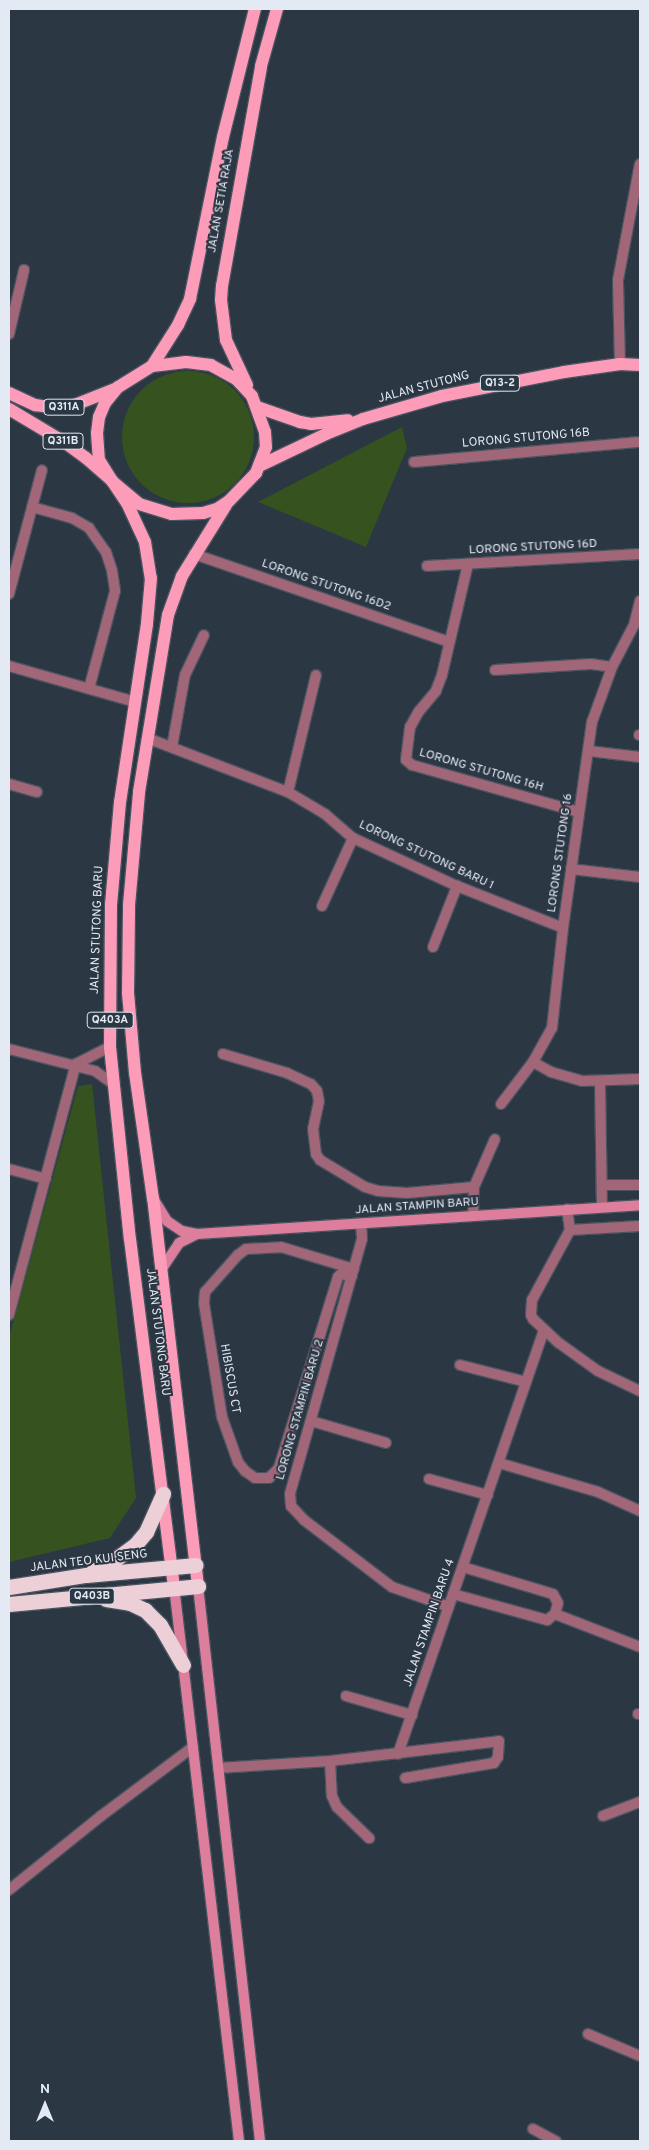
<!DOCTYPE html>
<style>
body{margin:0}
#map{position:relative;width:649px;height:2150px;overflow:hidden;background:#2c3744;font-family:Overpass,sans-serif}
div>[style]{position:absolute}
[style*='--x']{left:calc(var(--x)*1px);top:calc(var(--y)*1px);width:calc(var(--w)*1px);rotate:calc(var(--a)*1deg)}
.green>*{inset:0;background:#36521f}
.round{border-radius:50%}
.roads{filter:drop-shadow(1px 0 #495460) drop-shadow(-1px 0 #495460) drop-shadow(0 1px #495460) drop-shadow(0 -1px #495460)}
.street>*{height:10px;margin:-5px;padding:0 5px;transform-origin:5px;border-radius:5px;background:#a16677}
.secondary>*{height:10px;margin:-5px;padding:0 5px;transform-origin:5px;border-radius:5px;background:#dd7f9c}
.primary>*{height:12px;margin:-6px;padding:0 6px;transform-origin:6px;border-radius:6px;background:#fd9cb9}
.highway>*{height:15px;margin:-7.5px;padding:0 7.5px;transform-origin:7.5px;border-radius:7.5px;background:#edcfd7}
span{translate:-50% -50%;white-space:nowrap;text-align:center;line-height:1.15;-webkit-text-stroke:4px #2c3744;paint-order:stroke}
.shield-label span{padding:1px 4px;background:#2c3744;border:1px solid;border-radius:4px;-webkit-text-stroke-width:0}
.shield-label{font-size:11px;color:#e3eaf3;font-weight:700}
.street-label{font-size:12px;color:#e3eaf3}
.frame{position:absolute;inset:0;border:10px solid #e3eaf3;pointer-events:none}
.north{position:absolute;left:20px;top:2080px;width:50px;height:50px;-webkit-text-stroke:4px #2c3744;paint-order:stroke;rotate:0deg;font-size:14px;font-weight:700;line-height:20px;text-align:center;color:#e3eaf3}
.north::after{content:'';display:block;margin:auto;width:18px;height:22px;background:#e3eaf3;clip-path:polygon(50% 0,100% 100%,50% 72%,0 100%)}
</style>
<div id="map">
<div class="green">
<i class="round" style="left:122px;top:371px;width:132px;height:132px"></i>
<i style="clip-path:polygon(402px 427px,407px 448px,366px 547px,258px 502px)"></i>
<i style="clip-path:polygon(92px 1084px,136px 1498px,110px 1538px,9px 1562px,9px 1337px,78px 1086px)"></i>
</div>
<div class="roads">
<div class="street">
<i style="--x:9;--y:334;--w:66;--a:-76.8"></i>
<i style="--x:620;--y:364;--w:84;--a:-91.4"></i>
<i style="--x:618;--y:280;--w:118;--a:-79.3"></i>
<i style="--x:414;--y:462;--w:227;--a:-5.1"></i>
<i style="--x:32;--y:507;--w:41;--a:15.4"></i>
<i style="--x:72;--y:518;--w:20;--a:30"></i>
<i style="--x:89;--y:528;--w:29;--a:55"></i>
<i style="--x:106;--y:552;--w:20;--a:72"></i>
<i style="--x:112;--y:571;--w:20;--a:81"></i>
<i style="--x:115;--y:591;--w:101;--a:104.9"></i>
<i style="--x:194;--y:554;--w:270;--a:19"></i>
<i style="--x:468;--y:564;--w:114;--a:103.2"></i>
<i style="--x:442;--y:675;--w:17;--a:111"></i>
<i style="--x:436;--y:691;--w:26;--a:130"></i>
<i style="--x:419;--y:711;--w:18;--a:119"></i>
<i style="--x:410;--y:727;--w:33;--a:97"></i>
<i style="--x:406;--y:760;--w:8;--a:40"></i>
<i style="--x:412;--y:765;--w:173;--a:15.7"></i>
<i style="--x:427;--y:566;--w:213;--a:-3.2"></i>
<i style="--x:9;--y:594;--w:128;--a:-75.1"></i>
<i style="--x:9;--y:666;--w:131;--a:15.9"></i>
<i style="--x:495;--y:670;--w:96;--a:-3.6"></i>
<i style="--x:591;--y:664;--w:21;--a:8"></i>
<i style="--x:639;--y:735;--w:1;--a:0"></i>
<i style="--x:147;--y:738;--w:151;--a:21"></i>
<i style="--x:288;--y:792;--w:43;--a:30.7"></i>
<i style="--x:325;--y:814;--w:37;--a:41"></i>
<i style="--x:353;--y:838;--w:115;--a:24.8"></i>
<i style="--x:457;--y:886;--w:114;--a:21.6"></i>
<i style="--x:172;--y:747;--w:73;--a:-79.8"></i>
<i style="--x:185;--y:675;--w:44;--a:-64.6"></i>
<i style="--x:589;--y:751;--w:51;--a:6.7"></i>
<i style="--x:9;--y:784;--w:29;--a:16"></i>
<i style="--x:288;--y:792;--w:120;--a:-76.5"></i>
<i style="--x:571;--y:869;--w:69;--a:6.6"></i>
<i style="--x:322;--y:906;--w:75;--a:-65.5"></i>
<i style="--x:433;--y:947;--w:66;--a:-68.5"></i>
<i style="--x:9;--y:1049;--w:89;--a:14.3"></i>
<i style="--x:95;--y:1071;--w:19;--a:35"></i>
<i style="--x:111;--y:1082;--w:8;--a:60"></i>
<i style="--x:223;--y:1054;--w:67;--a:16.5"></i>
<i style="--x:287;--y:1073;--w:26;--a:25"></i>
<i style="--x:311;--y:1084;--w:9;--a:49"></i>
<i style="--x:317;--y:1091;--w:10;--a:79"></i>
<i style="--x:319;--y:1101;--w:29;--a:102"></i>
<i style="--x:313;--y:1129;--w:25;--a:83"></i>
<i style="--x:316;--y:1154;--w:7;--a:56"></i>
<i style="--x:320;--y:1160;--w:52;--a:31"></i>
<i style="--x:365;--y:1187;--w:14;--a:17"></i>
<i style="--x:378;--y:1191;--w:29;--a:4"></i>
<i style="--x:407;--y:1193;--w:67;--a:-5.1"></i>
<i style="--x:474;--y:1187;--w:52;--a:-66.4"></i>
<i style="--x:533;--y:1062;--w:21;--a:29"></i>
<i style="--x:551;--y:1072;--w:32;--a:16"></i>
<i style="--x:582;--y:1081;--w:58;--a:-2"></i>
<i style="--x:76;--y:1064;--w:38;--a:-27"></i>
<i style="--x:600;--y:1081;--w:125;--a:89.1"></i>
<i style="--x:501;--y:1104;--w:53;--a:-52.7"></i>
<i style="--x:533;--y:1062;--w:39;--a:-61"></i>
<i style="--x:552;--y:1028;--w:101;--a:-83.7"></i>
<i style="--x:563;--y:928;--w:208;--a:-82"></i>
<i style="--x:592;--y:722;--w:59;--a:-70"></i>
<i style="--x:612;--y:667;--w:47;--a:-62.4"></i>
<i style="--x:634;--y:625;--w:25;--a:-76"></i>
<i style="--x:9;--y:1169;--w:38;--a:15"></i>
<i style="--x:603;--y:1185;--w:37;--a:0"></i>
<i style="--x:567;--y:1209;--w:21;--a:82"></i>
<i style="--x:570;--y:1230;--w:80;--a:118.5"></i>
<i style="--x:532;--y:1300;--w:15;--a:94"></i>
<i style="--x:531;--y:1315;--w:4;--a:63"></i>
<i style="--x:533;--y:1319;--w:35;--a:43"></i>
<i style="--x:559;--y:1343;--w:48;--a:35.7"></i>
<i style="--x:598;--y:1371;--w:47;--a:25.5"></i>
<i style="--x:473;--y:1215;--w:28;--a:-88"></i>
<i style="--x:361;--y:1224;--w:15;--a:86"></i>
<i style="--x:362;--y:1239;--w:265;--a:105.8"></i>
<i style="--x:290;--y:1494;--w:12;--a:85"></i>
<i style="--x:291;--y:1506;--w:19;--a:47"></i>
<i style="--x:304;--y:1520;--w:111;--a:37.3"></i>
<i style="--x:392;--y:1587;--w:60;--a:19.3"></i>
<i style="--x:570;--y:1230;--w:70;--a:-3.3"></i>
<i style="--x:352;--y:1276;--w:11;--a:-170"></i>
<i style="--x:341;--y:1274;--w:4;--a:135"></i>
<i style="--x:338;--y:1277;--w:200;--a:107.2"></i>
<i style="--x:279;--y:1468;--w:14;--a:135"></i>
<i style="--x:269;--y:1478;--w:14;--a:180"></i>
<i style="--x:255;--y:1478;--w:12;--a:-145"></i>
<i style="--x:245;--y:1471;--w:11;--a:-128"></i>
<i style="--x:238;--y:1462;--w:48;--a:-109.6"></i>
<i style="--x:222;--y:1417;--w:115;--a:-99"></i>
<i style="--x:204;--y:1303;--w:11;--a:-85"></i>
<i style="--x:205;--y:1292;--w:50;--a:-48.3"></i>
<i style="--x:238;--y:1255;--w:10;--a:-37"></i>
<i style="--x:246;--y:1249;--w:35;--a:-3"></i>
<i style="--x:281;--y:1247;--w:76;--a:16.8"></i>
<i style="--x:9;--y:1315;--w:260;--a:-75.1"></i>
<i style="--x:460;--y:1365;--w:68;--a:14.4"></i>
<i style="--x:311;--y:1421;--w:78;--a:16.3"></i>
<i style="--x:499;--y:1463;--w:103;--a:16.3"></i>
<i style="--x:598;--y:1492;--w:46;--a:24.3"></i>
<i style="--x:429;--y:1479;--w:61;--a:15.2"></i>
<i style="--x:453;--y:1594;--w:98;--a:15.5"></i>
<i style="--x:547;--y:1620;--w:10;--a:-37"></i>
<i style="--x:555;--y:1614;--w:11;--a:-75"></i>
<i style="--x:558;--y:1603;--w:10;--a:-119"></i>
<i style="--x:553;--y:1594;--w:94;--a:-163.3"></i>
<i style="--x:555;--y:1614;--w:91;--a:21.2"></i>
<i style="--x:346;--y:1696;--w:69;--a:16.1"></i>
<i style="--x:638;--y:1714;--w:2;--a:0"></i>
<i style="--x:398;--y:1754;--w:448;--a:-71"></i>
<i style="--x:330;--y:1761;--w:35;--a:87"></i>
<i style="--x:332;--y:1796;--w:12;--a:66"></i>
<i style="--x:337;--y:1807;--w:45;--a:44.1"></i>
<i style="--x:218;--y:1768;--w:112;--a:-3.6"></i>
<i style="--x:330;--y:1761;--w:170;--a:-6.7"></i>
<i style="--x:499;--y:1741;--w:16;--a:94"></i>
<i style="--x:498;--y:1757;--w:7;--a:124"></i>
<i style="--x:494;--y:1763;--w:90;--a:170.4"></i>
<i style="--x:603;--y:1816;--w:40;--a:-21"></i>
<i style="--x:9;--y:1890;--w:118;--a:-38.8"></i>
<i style="--x:101;--y:1816;--w:115;--a:-36.9"></i>
<i style="--x:588;--y:2034;--w:56;--a:22.9"></i>
<i style="--x:533;--y:2129;--w:26;--a:28"></i>
</div>
<div class="secondary">
<i style="--x:154;--y:1200;--w:25;--a:58"></i>
<i style="--x:167;--y:1221;--w:18;--a:34"></i>
<i style="--x:182;--y:1231;--w:15;--a:11"></i>
<i style="--x:197;--y:1234;--w:444;--a:-3.7"></i>
<i style="--x:161;--y:1270;--w:32;--a:-56"></i>
<i style="--x:179;--y:1243;--w:20;--a:-27"></i>
<i style="--x:174;--y:1586;--w:559;--a:83.32"></i>
<i style="--x:198;--y:1586;--w:558;--a:83.63"></i>
</div>
<div class="primary">
<i style="--x:152;--y:366;--w:49;--a:-57.6"></i>
<i style="--x:178;--y:325;--w:29;--a:-65"></i>
<i style="--x:190;--y:299;--w:165;--a:-78.5"></i>
<i style="--x:223;--y:137;--w:132;--a:-76"></i>
<i style="--x:247;--y:385;--w:50;--a:-115"></i>
<i style="--x:226;--y:340;--w:40;--a:-97.1"></i>
<i style="--x:221;--y:300;--w:14;--a:-86"></i>
<i style="--x:222;--y:286;--w:223;--a:-79.9"></i>
<i style="--x:261;--y:66;--w:59;--a:-74.3"></i>
<i style="--x:9;--y:393;--w:29;--a:25"></i>
<i style="--x:35;--y:405;--w:21;--a:8"></i>
<i style="--x:56;--y:408;--w:16;--a:-7"></i>
<i style="--x:72;--y:406;--w:46;--a:-21.6"></i>
<i style="--x:257;--y:407;--w:46;--a:19.2"></i>
<i style="--x:300;--y:422;--w:11;--a:10"></i>
<i style="--x:311;--y:424;--w:37;--a:-6"></i>
<i style="--x:9;--y:409;--w:64;--a:31"></i>
<i style="--x:64;--y:442;--w:27;--a:36"></i>
<i style="--x:86;--y:458;--w:35;--a:41"></i>
<i style="--x:112;--y:481;--w:35;--a:40"></i>
<i style="--x:139;--y:504;--w:34;--a:17"></i>
<i style="--x:172;--y:514;--w:31;--a:-2"></i>
<i style="--x:203;--y:513;--w:15;--a:-16"></i>
<i style="--x:217;--y:509;--w:14;--a:-34"></i>
<i style="--x:229;--y:501;--w:39;--a:-46"></i>
<i style="--x:256;--y:473;--w:28;--a:-69"></i>
<i style="--x:266;--y:447;--w:15;--a:-94"></i>
<i style="--x:265;--y:432;--w:38;--a:-110"></i>
<i style="--x:252;--y:396;--w:23;--a:-133"></i>
<i style="--x:236;--y:379;--w:29;--a:-151"></i>
<i style="--x:211;--y:365;--w:25;--a:-173"></i>
<i style="--x:186;--y:362;--w:34;--a:173"></i>
<i style="--x:152;--y:366;--w:40;--a:148"></i>
<i style="--x:118;--y:387;--w:21;--a:129"></i>
<i style="--x:105;--y:403;--w:15;--a:113"></i>
<i style="--x:99;--y:417;--w:16;--a:97"></i>
<i style="--x:97;--y:433;--w:27;--a:86"></i>
<i style="--x:99;--y:460;--w:25;--a:58"></i>
<i style="--x:112;--y:481;--w:27;--a:56"></i>
<i style="--x:127;--y:503;--w:43;--a:65.2"></i>
<i style="--x:145;--y:542;--w:36;--a:81"></i>
<i style="--x:151;--y:578;--w:46;--a:95"></i>
<i style="--x:147;--y:624;--w:180;--a:98.6"></i>
<i style="--x:120;--y:802;--w:102;--a:95"></i>
<i style="--x:111;--y:904;--w:143;--a:90.4"></i>
<i style="--x:110;--y:1047;--w:193;--a:84.1"></i>
<i style="--x:130;--y:1239;--w:350;--a:82.8"></i>
<i style="--x:259;--y:466;--w:74;--a:-25.5"></i>
<i style="--x:326;--y:434;--w:40;--a:-22"></i>
<i style="--x:363;--y:419;--w:82;--a:-16.2"></i>
<i style="--x:442;--y:396;--w:124;--a:-11.1"></i>
<i style="--x:564;--y:372;--w:57;--a:-8.1"></i>
<i style="--x:620;--y:364;--w:20;--a:3"></i>
<i style="--x:198;--y:1586;--w:390;--a:-96.6"></i>
<i style="--x:153;--y:1199;--w:127;--a:-98.1"></i>
<i style="--x:135;--y:1073;--w:80;--a:-95"></i>
<i style="--x:128;--y:993;--w:88;--a:-89.3"></i>
<i style="--x:129;--y:905;--w:113;--a:-84.9"></i>
<i style="--x:139;--y:792;--w:179;--a:-80.7"></i>
<i style="--x:168;--y:615;--w:41;--a:-70.3"></i>
<i style="--x:182;--y:576;--w:84;--a:-58.2"></i>
</div>
<div class="highway">
<i style="--x:92;--y:1572;--w:29;--a:-29"></i>
<i style="--x:117;--y:1558;--w:22;--a:-36"></i>
<i style="--x:135;--y:1545;--w:17;--a:-50"></i>
<i style="--x:146;--y:1532;--w:42;--a:-65.9"></i>
<i style="--x:9;--y:1587;--w:78;--a:-8.9"></i>
<i style="--x:86;--y:1575;--w:110;--a:-5.2"></i>
<i style="--x:106;--y:1599;--w:24;--a:9"></i>
<i style="--x:130;--y:1603;--w:17;--a:25"></i>
<i style="--x:145;--y:1610;--w:21;--a:45"></i>
<i style="--x:160;--y:1625;--w:46;--a:60.1"></i>
<i style="--x:9;--y:1604;--w:190;--a:-5.4"></i>
</div>
</div>
<div class="shield-label">
<span style="left:500px;top:383px">Q13-2</span>
<span style="left:64px;top:407px">Q311A</span>
<span style="left:63px;top:441px">Q311B</span>
<span style="left:110px;top:1020px">Q403A</span>
<span style="left:92px;top:1596px">Q403B</span>
</div>
<div class="street-label">
<span style="left:222px;top:201px;rotate:-80deg">JALAN SETIA RAJA</span>
<span style="left:424px;top:388px;rotate:-15deg">JALAN STUTONG</span>
<span style="left:526px;top:439px;rotate:-5deg">LORONG STUTONG 16B</span>
<span style="left:533px;top:548px;rotate:-3deg">LORONG STUTONG 16D</span>
<span style="left:326px;top:586px;rotate:19deg">LORONG STUTONG 16D2</span>
<span style="left:481px;top:771px;rotate:16deg">LORONG STUTONG 16H</span>
<span style="left:561px;top:853px;rotate:-82deg">LORONG STUTONG 16</span>
<span style="left:426px;top:856px;rotate:25deg">LORONG STUTONG BARU 1</span>
<span style="left:98px;top:930px;rotate:-88deg">JALAN STUTONG BARU</span>
<span style="left:417px;top:1207px;rotate:-4deg">JALAN STAMPIN BARU</span>
<span style="left:157px;top:1332px;rotate:83deg">JALAN STUTONG BARU</span>
<span style="left:229px;top:1379px;rotate:80deg">HIBISCUS CT</span>
<span style="left:301px;top:1410px;rotate:-74deg">LORONG STAMPIN BARU 2</span>
<span style="left:89px;top:1562px;rotate:-7deg">JALAN TEO KUI SENG</span>
<span style="left:430px;top:1623px;rotate:-71deg">JALAN STAMPIN BARU 4</span>
</div>
<div class="frame"></div>
<div class="north">N</div>
</div>
